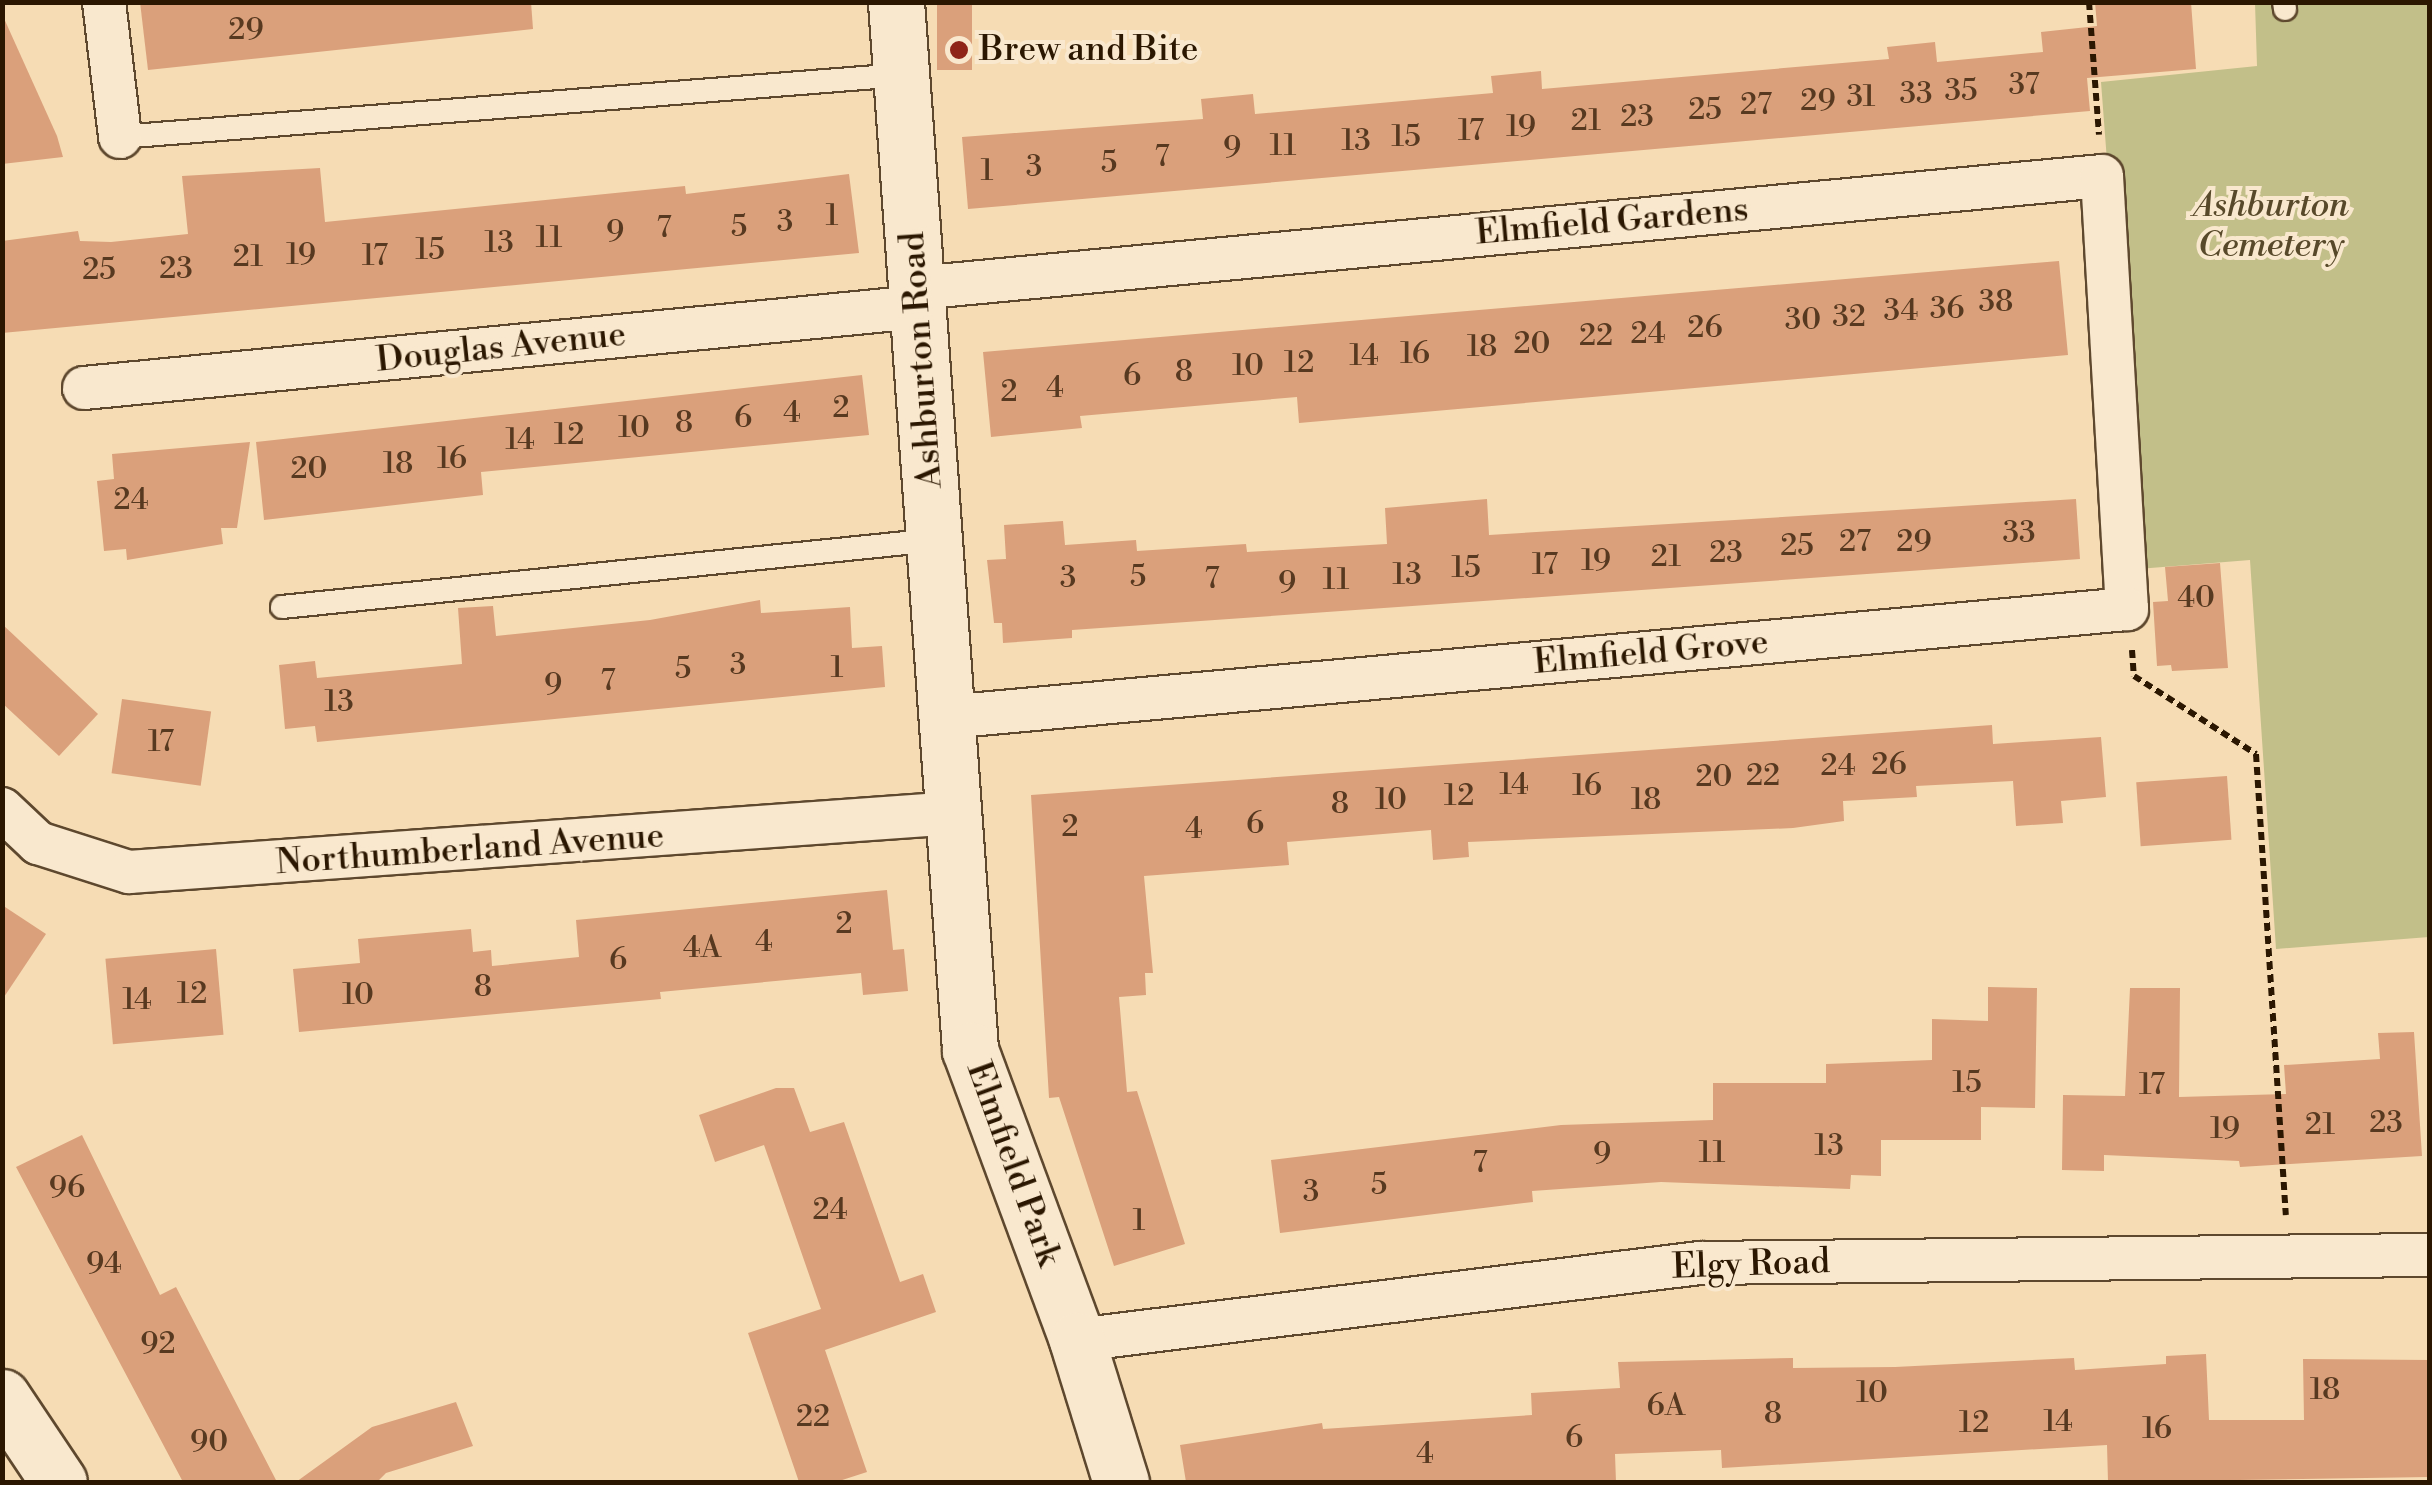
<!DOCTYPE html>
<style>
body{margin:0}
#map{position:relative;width:2432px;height:1485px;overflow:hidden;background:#f6dcb4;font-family:"Libre Bodoni",serif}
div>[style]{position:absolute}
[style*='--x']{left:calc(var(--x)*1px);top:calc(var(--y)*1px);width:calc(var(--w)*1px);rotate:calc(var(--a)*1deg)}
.green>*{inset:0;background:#c2bf89}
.building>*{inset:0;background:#daa07b;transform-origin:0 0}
.path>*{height:6px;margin-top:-3px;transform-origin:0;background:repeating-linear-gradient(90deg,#2b1701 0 8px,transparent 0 13px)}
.roads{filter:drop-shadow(2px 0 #5e482e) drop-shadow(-2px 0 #5e482e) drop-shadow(0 2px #5e482e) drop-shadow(0 -2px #5e482e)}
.lane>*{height:22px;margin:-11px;padding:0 11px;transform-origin:11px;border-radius:11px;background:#f9e8ce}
.street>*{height:42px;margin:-21px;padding:0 21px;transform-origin:21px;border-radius:21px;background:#f9e8ce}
.secondary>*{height:55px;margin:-27.5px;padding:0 27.5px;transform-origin:27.5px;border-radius:27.5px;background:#f9e8ce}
.dots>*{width:28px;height:28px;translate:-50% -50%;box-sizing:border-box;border:5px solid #f9e8ce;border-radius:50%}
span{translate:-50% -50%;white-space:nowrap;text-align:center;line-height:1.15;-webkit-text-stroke:8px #f9e8ce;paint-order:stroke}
.number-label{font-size:30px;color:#573920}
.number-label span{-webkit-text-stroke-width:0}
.poi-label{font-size:35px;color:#2b1701}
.left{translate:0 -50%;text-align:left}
.park-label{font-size:35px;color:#58492a;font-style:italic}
.street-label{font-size:35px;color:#2b1701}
.frame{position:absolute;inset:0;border:5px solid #2b1701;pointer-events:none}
</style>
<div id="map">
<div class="green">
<i style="clip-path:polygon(2255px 3px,2429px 3px,2429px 937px,2276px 949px,2250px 560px,2138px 569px,2101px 82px,2257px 66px)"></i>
</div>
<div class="building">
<i style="clip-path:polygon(140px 2px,531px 2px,533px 29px,148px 70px)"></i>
<i style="left:937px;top:2px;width:35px;height:68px"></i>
<i style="clip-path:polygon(2095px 2px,2191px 2px,2196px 69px,2087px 78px,2090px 111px,968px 209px,962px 137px,1203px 119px,1201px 99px,1253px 94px,1255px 114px,1493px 93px,1491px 76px,1541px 71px,1542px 89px,1889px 59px,1887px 47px,1935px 42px,1937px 62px,2043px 52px,2041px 32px,2097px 26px)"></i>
<i style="clip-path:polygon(2px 14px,57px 136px,63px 157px,2px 164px)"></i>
<i style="clip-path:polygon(320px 168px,325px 222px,685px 186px,686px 194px,849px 174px,859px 253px,2px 333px,2px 241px,78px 231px,80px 241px,111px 242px,188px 234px,182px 176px)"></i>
<i style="clip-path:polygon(2059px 261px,2068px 355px,1299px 423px,1297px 397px,1080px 416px,1082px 428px,991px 437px,983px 352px)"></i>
<i style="clip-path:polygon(862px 375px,869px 435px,481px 472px,483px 495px,264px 520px,256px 442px)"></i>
<i style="clip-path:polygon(250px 442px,237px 528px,221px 528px,223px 544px,127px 560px,126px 549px,104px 551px,97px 481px,114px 479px,112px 454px)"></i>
<i style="clip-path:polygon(1487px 499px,1489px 535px,2076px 499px,2080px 559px,1072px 630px,1072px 638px,1003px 643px,1002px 623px,994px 623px,987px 560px,1006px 559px,1004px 525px,1063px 521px,1065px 545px,1136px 540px,1137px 551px,1246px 544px,1247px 552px,1387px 544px,1385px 508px)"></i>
<i style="clip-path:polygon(2220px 563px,2228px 668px,2172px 671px,2171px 665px,2157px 666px,2153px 602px,2168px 601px,2165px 567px)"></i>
<i style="clip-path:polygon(760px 600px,761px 613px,850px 607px,852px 648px,882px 646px,885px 687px,317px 742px,315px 726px,285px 729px,279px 665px,315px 661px,317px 678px,462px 664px,458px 608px,493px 606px,496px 636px,650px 620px)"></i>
<i style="clip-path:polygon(2px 624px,98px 714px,59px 756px,2px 703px)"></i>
<i style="left:122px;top:699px;width:90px;height:75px;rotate:8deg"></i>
<i style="clip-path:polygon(1992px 725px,1993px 744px,2101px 737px,2106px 797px,2061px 801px,2063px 823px,2016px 826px,2013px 781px,1916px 786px,1917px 797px,1843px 801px,1844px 821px,1793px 828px,1468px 842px,1469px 857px,1433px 860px,1431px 830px,1287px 842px,1289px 865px,1144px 876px,1153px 973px,1145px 973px,1146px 995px,1119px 997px,1127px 1092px,1137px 1091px,1185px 1244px,1114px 1266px,1059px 1097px,1049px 1098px,1031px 795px)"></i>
<i style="left:2227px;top:776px;width:64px;height:91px;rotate:86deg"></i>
<i style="clip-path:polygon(887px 890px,893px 950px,904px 949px,908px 991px,863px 995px,861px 973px,660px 992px,661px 999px,299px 1032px,293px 969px,360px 963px,358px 939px,471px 929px,473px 952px,491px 950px,492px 966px,579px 957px,576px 920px)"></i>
<i style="clip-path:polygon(2px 905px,46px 934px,2px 1000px)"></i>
<i style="left:216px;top:949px;width:86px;height:111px;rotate:85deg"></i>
<i style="clip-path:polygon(1988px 987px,2037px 988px,2035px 1108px,1981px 1107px,1981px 1140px,1881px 1140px,1881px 1176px,1851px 1175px,1850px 1189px,1661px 1182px,1532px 1191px,1533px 1202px,1280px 1233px,1271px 1160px,1561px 1125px,1713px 1120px,1713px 1083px,1826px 1083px,1826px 1064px,1932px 1060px,1932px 1019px,1988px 1021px)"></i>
<i style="clip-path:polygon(2130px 988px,2180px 988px,2179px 1097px,2286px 1094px,2284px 1065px,2380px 1059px,2378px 1033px,2414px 1032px,2422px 1156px,2240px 1167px,2239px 1161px,2104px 1155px,2104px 1171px,2062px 1170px,2063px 1095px,2125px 1096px)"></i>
<i style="clip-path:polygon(776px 1088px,794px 1088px,810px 1132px,844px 1122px,900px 1282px,923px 1274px,936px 1312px,825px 1350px,867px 1472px,836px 1482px,799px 1482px,748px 1333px,821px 1309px,764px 1145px,715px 1162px,699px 1115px)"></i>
<i style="clip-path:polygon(82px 1135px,160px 1295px,176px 1287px,277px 1482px,183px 1482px,16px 1167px)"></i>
<i style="clip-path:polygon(2206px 1354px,2209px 1420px,2304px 1420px,2303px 1359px,2430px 1360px,2430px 1477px,2108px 1482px,2107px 1445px,1722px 1468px,1721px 1450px,1615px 1454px,1616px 1482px,1186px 1482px,1180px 1445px,1322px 1423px,1323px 1429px,1532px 1415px,1531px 1393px,1620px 1388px,1618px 1362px,1793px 1358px,1793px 1368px,1895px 1367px,2074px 1358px,2075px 1370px,2166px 1364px,2166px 1356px)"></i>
<i style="clip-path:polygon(456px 1402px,473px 1446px,386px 1473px,377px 1482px,296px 1482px,372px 1427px)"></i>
</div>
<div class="path">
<i style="--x:2089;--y:2;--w:133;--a:85.7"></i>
<i style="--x:2132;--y:650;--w:26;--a:86"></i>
<i style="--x:2134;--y:676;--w:145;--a:32.6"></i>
<i style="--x:2256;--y:754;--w:462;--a:86.3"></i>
</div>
<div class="roads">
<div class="lane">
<i style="--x:2284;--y:2;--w:7;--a:82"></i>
<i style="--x:120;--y:137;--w:783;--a:-4.54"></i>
<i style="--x:282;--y:607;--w:656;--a:-5.86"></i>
</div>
<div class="street">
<i style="--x:104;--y:2;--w:136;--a:83.2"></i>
<i style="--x:917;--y:288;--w:1190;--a:-5.4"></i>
<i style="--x:2102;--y:176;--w:434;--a:86.7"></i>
<i style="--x:2127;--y:609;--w:1184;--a:174.77"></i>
<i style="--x:84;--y:388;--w:838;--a:-5.55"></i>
<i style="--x:2;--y:809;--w:50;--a:43.4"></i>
<i style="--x:38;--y:843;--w:96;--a:17.7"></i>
<i style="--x:129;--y:872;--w:828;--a:-4.09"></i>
<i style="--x:1077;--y:1340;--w:628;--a:-7.05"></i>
<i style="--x:1700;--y:1263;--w:730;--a:-0.63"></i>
</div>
<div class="secondary">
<i style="--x:896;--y:2;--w:1051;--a:85.96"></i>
<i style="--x:970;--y:1050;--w:309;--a:69.7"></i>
<i style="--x:1077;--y:1340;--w:149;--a:72.8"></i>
<i style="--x:2;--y:1397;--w:102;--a:56.2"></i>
</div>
</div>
<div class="dots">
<i style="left:959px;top:50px;background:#8f2418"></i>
</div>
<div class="number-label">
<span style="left:246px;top:30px">29</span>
<span style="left:2024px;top:85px">37</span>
<span style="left:1961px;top:91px">35</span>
<span style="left:1916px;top:94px">33</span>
<span style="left:1861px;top:97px">31</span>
<span style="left:1818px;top:101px">29</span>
<span style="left:1756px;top:105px">27</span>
<span style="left:1705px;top:110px">25</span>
<span style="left:1637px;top:117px">23</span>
<span style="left:1586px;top:121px">21</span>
<span style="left:1521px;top:127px">19</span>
<span style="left:1471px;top:131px">17</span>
<span style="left:1406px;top:137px">15</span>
<span style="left:1356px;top:141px">13</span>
<span style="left:1283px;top:146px">11</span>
<span style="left:1232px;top:148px">9</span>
<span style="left:1162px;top:157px">7</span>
<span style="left:1109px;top:163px">5</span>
<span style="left:1034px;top:167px">3</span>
<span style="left:987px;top:171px">1</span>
<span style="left:832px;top:216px">1</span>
<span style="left:785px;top:222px">3</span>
<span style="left:739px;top:227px">5</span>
<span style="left:664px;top:228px">7</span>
<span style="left:615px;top:232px">9</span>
<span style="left:549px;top:238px">11</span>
<span style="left:499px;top:243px">13</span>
<span style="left:430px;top:250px">15</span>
<span style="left:301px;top:255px">19</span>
<span style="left:375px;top:256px">17</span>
<span style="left:248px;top:257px">21</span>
<span style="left:176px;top:269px">23</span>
<span style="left:99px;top:270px">25</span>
<span style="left:1996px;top:302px">38</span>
<span style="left:1947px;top:309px">36</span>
<span style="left:1901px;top:311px">34</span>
<span style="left:1849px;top:317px">32</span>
<span style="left:1803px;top:320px">30</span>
<span style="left:1705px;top:328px">26</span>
<span style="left:1648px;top:334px">24</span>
<span style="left:1596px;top:336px">22</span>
<span style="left:1532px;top:344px">20</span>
<span style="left:1482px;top:347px">18</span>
<span style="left:1415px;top:354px">16</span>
<span style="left:1364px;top:356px">14</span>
<span style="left:1299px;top:363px">12</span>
<span style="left:1248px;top:366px">10</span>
<span style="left:1184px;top:372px">8</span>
<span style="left:1132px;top:376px">6</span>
<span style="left:1055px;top:388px">4</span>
<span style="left:1009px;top:392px">2</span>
<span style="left:841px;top:408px">2</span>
<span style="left:792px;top:413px">4</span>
<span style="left:743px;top:418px">6</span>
<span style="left:684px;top:423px">8</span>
<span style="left:634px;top:428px">10</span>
<span style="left:569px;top:435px">12</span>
<span style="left:520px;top:440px">14</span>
<span style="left:452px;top:459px">16</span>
<span style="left:398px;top:464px">18</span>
<span style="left:309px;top:469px">20</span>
<span style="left:131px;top:500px">24</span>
<span style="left:2019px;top:533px">33</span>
<span style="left:1855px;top:542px">27</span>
<span style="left:1914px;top:542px">29</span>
<span style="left:1797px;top:546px">25</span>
<span style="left:1726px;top:553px">23</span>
<span style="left:1666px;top:557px">21</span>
<span style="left:1596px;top:561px">19</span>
<span style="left:1545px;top:565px">17</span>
<span style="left:1466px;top:568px">15</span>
<span style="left:1407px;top:575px">13</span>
<span style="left:1138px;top:577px">5</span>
<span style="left:1068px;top:578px">3</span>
<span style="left:1212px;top:579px">7</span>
<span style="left:1336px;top:580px">11</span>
<span style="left:1287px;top:583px">9</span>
<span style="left:2196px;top:598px">40</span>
<span style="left:738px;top:665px">3</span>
<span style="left:837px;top:668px">1</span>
<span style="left:683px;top:669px">5</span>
<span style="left:608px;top:681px">7</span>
<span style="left:553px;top:685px">9</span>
<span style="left:339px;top:702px">13</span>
<span style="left:161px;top:742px">17</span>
<span style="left:1889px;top:765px">26</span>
<span style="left:1838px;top:766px">24</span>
<span style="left:1763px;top:776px">22</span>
<span style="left:1714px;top:777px">20</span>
<span style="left:1514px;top:785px">14</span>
<span style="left:1587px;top:786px">16</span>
<span style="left:1459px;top:796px">12</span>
<span style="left:1391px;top:800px">10</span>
<span style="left:1646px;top:800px">18</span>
<span style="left:1340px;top:804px">8</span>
<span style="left:1255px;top:824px">6</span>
<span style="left:1070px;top:827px">2</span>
<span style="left:1194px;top:829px">4</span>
<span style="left:844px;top:924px">2</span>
<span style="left:764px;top:942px">4</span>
<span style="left:702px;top:948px">4A</span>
<span style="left:618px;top:960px">6</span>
<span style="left:483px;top:987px">8</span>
<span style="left:192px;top:994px">12</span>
<span style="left:358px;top:995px">10</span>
<span style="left:137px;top:1000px">14</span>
<span style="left:1967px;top:1083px">15</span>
<span style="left:2152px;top:1085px">17</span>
<span style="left:2386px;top:1123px">23</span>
<span style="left:2320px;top:1125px">21</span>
<span style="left:2225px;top:1129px">19</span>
<span style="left:1829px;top:1146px">13</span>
<span style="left:1712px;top:1153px">11</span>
<span style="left:1602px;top:1154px">9</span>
<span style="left:1480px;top:1163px">7</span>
<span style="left:1379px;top:1185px">5</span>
<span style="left:67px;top:1188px">96</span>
<span style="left:1311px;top:1192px">3</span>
<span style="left:830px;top:1210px">24</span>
<span style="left:1139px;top:1221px">1</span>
<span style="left:104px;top:1264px">94</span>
<span style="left:158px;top:1344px">92</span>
<span style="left:2325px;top:1390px">18</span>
<span style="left:1872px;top:1393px">10</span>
<span style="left:1666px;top:1406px">6A</span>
<span style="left:1773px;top:1414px">8</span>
<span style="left:813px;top:1417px">22</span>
<span style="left:2058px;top:1422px">14</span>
<span style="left:1974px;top:1423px">12</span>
<span style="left:2157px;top:1429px">16</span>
<span style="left:1574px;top:1438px">6</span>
<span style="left:209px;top:1442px">90</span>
<span style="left:1425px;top:1454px">4</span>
</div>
<div class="poi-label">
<span class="left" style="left:979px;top:50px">Brew and Bite</span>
</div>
<div class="park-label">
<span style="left:2271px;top:226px">Ashburton<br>Cemetery</span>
</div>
<div class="street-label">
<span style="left:1612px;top:222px;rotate:-5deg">Elmfield Gardens</span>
<span style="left:501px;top:348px;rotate:-6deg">Douglas Avenue</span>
<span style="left:922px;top:360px;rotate:-94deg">Ashburton Road</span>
<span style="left:1651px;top:653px;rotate:-5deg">Elmfield Grove</span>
<span style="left:470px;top:850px;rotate:-4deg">Northumberland Avenue</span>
<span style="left:1013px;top:1164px;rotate:70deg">Elmfield Park</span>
<span style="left:1751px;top:1265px;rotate:-2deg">Elgy Road</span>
</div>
<div class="frame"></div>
</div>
